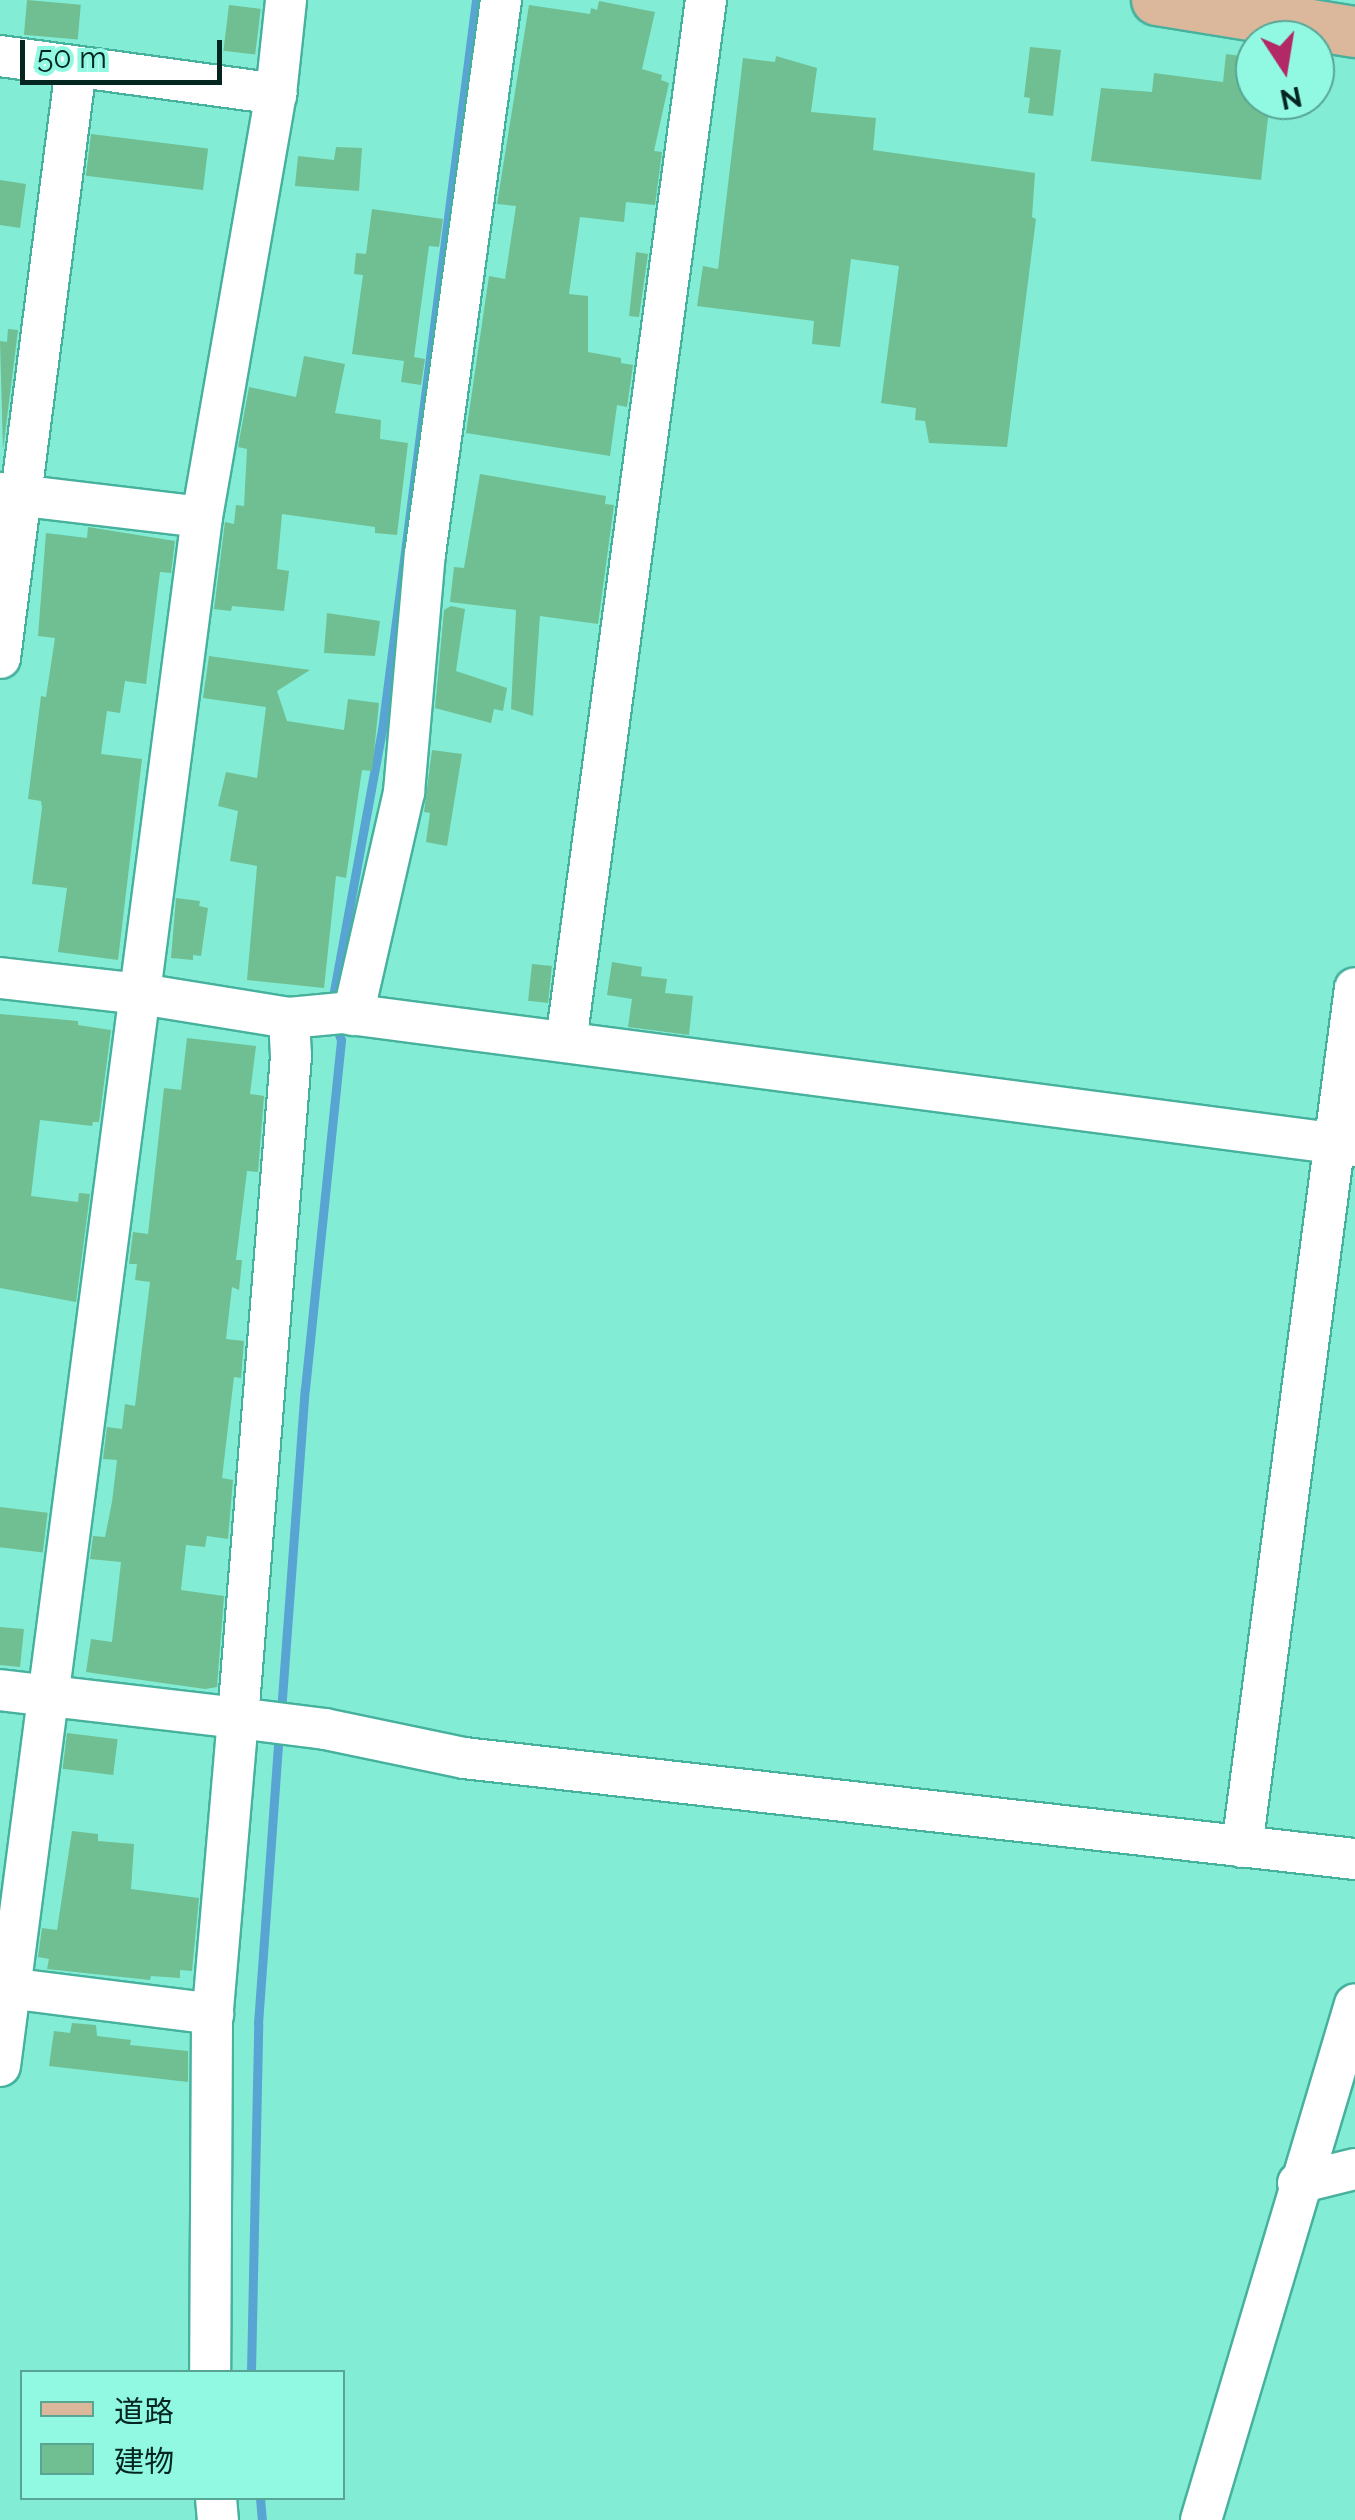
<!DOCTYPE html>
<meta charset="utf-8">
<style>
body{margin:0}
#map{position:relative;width:1355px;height:2520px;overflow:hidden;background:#83ecd5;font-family:Raleway,"Noto Sans JP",sans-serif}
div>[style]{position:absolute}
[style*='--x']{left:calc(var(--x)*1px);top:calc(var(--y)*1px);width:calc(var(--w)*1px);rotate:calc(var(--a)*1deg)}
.stream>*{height:9px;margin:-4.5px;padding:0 4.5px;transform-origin:4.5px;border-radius:4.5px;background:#58a4d3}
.building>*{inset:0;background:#6fbf92;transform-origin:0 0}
.roads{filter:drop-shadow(2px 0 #46b19d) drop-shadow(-2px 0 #46b19d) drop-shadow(0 2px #46b19d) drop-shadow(0 -2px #46b19d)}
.minor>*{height:40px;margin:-20px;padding:0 20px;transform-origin:20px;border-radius:20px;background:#fff}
.major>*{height:50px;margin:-25px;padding:0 25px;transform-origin:25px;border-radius:25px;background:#dbb89c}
span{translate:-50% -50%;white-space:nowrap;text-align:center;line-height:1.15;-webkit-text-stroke:8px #91f9e2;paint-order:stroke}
.legend{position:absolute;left:20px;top:2370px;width:325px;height:130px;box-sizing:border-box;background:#91f9e2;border:2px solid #58a594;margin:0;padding:12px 18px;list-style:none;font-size:30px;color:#032620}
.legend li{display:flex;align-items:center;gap:20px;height:50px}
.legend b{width:50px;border:2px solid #58a594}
.north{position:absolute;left:1235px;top:20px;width:100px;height:100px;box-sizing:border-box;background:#91f9e2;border:2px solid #58a594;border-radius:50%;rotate:168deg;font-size:28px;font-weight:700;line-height:40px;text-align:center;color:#032620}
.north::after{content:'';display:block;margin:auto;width:35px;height:45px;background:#b32968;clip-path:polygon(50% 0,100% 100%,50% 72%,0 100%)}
.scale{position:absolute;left:20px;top:40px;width:202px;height:45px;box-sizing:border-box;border:5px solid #032620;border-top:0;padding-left:12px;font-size:30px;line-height:35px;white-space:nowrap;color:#032620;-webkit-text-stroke:8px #91f9e2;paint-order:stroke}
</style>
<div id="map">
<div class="stream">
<i style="--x:332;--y:1002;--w:277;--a:-79.6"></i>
<i style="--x:382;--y:730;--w:736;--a:-82.66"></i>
<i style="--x:281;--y:1712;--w:324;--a:-85.8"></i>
<i style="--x:305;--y:1389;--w:351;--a:-84.1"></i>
<i style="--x:341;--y:1040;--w:15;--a:-110"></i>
<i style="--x:251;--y:2372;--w:348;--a:-88.8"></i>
<i style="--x:258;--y:2024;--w:292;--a:-85.9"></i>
<i style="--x:260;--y:2498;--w:22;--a:85"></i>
</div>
<div class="building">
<i style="left:27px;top:0;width:54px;height:35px;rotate:5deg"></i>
<i style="clip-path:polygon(599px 1px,655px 12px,642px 69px,662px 75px,661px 80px,669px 83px,654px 151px,662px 152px,655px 205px,626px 202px,624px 222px,580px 217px,569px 294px,588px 296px,588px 352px,621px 358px,621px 363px,633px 365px,627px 407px,617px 405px,610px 456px,466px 433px,489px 276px,505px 279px,516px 206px,497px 204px,529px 5px,590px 14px,591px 8px,597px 10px)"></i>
<i style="left:229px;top:5px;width:32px;height:46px;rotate:7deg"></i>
<i style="clip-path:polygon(1030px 47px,1061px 50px,1053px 116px,1028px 113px,1030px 98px,1024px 97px)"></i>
<i style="clip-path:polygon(1226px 54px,1255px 58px,1255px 100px,1270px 100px,1261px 180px,1091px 161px,1101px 88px,1152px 92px,1154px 73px,1223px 82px)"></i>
<i style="clip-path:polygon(776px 56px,817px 68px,811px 112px,876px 118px,873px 150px,1035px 173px,1032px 217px,1036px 219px,1007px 447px,929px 443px,925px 421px,915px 420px,916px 408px,881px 403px,899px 266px,851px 259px,840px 347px,812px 344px,814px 321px,697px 306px,703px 266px,718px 269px,743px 58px,775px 62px)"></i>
<i style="left:91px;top:134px;width:118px;height:42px;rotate:7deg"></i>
<i style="clip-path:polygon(336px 147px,362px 148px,359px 191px,295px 186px,298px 156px,334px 160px)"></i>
<i style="clip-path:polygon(0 180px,26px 184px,20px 228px,0 225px)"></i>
<i style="clip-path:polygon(372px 209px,443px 219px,439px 247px,429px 246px,414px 357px,425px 359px,421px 385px,401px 382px,404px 361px,352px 354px,363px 275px,354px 274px,356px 253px,366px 254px)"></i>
<i style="clip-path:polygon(636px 252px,648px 254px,639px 317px,629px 316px)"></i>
<i style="clip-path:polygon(8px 329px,18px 330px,3px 450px,0 341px,7px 342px)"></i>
<i style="clip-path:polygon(304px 356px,345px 364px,335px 413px,381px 420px,380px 439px,408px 443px,397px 535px,375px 533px,375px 527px,282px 514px,277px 569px,289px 571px,284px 611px,232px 606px,231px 611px,214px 609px,225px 522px,234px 524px,236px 505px,244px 506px,247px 449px,238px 447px,249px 387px,296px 397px)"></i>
<i style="clip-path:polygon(480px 474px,606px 496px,605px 504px,614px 505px,598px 624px,540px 616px,533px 716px,511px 709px,516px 610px,450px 602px,454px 567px,464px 568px)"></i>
<i style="clip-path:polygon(88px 527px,175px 541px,171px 573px,160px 572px,146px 684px,125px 681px,120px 713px,107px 711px,101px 754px,142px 759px,118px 960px,58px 952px,67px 888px,32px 884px,42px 808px,41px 801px,28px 799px,41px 696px,46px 697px,55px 638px,38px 636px,46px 533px,87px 538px)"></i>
<i style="clip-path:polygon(451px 606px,465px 609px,456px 671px,507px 688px,503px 711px,494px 709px,491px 723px,435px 708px,444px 610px)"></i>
<i style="clip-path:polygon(327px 613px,380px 621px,375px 656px,324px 653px)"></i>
<i style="clip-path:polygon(209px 656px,310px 670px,277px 691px,287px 721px,344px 730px,348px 699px,379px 703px,372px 771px,362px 770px,346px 878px,336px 876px,324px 988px,247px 980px,257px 866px,230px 861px,238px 811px,218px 806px,226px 772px,257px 778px,266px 707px,203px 698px)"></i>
<i style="clip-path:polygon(432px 750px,462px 754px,447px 846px,426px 842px,430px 813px,424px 812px)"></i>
<i style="clip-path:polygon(176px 898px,200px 901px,199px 906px,208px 908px,201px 956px,193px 955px,193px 960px,171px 958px)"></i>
<i style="clip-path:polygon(612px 962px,642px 967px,641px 976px,667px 979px,665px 993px,693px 996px,689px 1035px,628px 1027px,632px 999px,607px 995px)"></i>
<i style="left:532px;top:964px;width:20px;height:37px;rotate:6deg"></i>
<i style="clip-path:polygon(0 1014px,78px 1021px,78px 1025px,111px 1030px,99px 1122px,93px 1122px,92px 1126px,40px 1120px,31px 1196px,78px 1202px,79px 1193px,90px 1194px,76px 1302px,0 1288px)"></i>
<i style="clip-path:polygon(187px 1038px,256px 1046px,250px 1094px,264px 1096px,258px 1172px,247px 1171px,236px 1260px,242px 1260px,239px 1290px,232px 1287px,226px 1339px,244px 1341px,241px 1378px,234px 1377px,222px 1478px,233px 1480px,228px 1539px,207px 1536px,205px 1547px,186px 1545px,181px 1590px,224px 1596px,217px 1687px,205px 1689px,86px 1672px,91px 1639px,112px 1642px,121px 1562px,90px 1559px,93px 1536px,105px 1537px,112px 1502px,117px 1460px,103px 1459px,107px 1427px,122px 1429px,125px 1404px,135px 1406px,150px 1282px,135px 1280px,137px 1264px,129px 1264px,133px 1232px,148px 1234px,164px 1088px,181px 1090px)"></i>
<i style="left:0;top:1507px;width:48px;height:40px;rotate:7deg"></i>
<i style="clip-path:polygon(0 1627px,24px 1629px,20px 1667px,0 1665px)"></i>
<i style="left:67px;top:1733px;width:51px;height:36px;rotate:7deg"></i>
<i style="clip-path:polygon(72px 1831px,98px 1834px,98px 1841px,134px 1844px,131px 1889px,199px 1898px,192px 1971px,180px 1970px,180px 1978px,151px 1976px,150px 1980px,47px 1969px,49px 1959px,38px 1957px,42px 1928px,57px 1930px)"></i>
<i style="clip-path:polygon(72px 2023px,96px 2025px,97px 2036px,131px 2040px,130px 2045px,188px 2051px,188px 2082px,49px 2066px,54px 2031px,70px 2033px)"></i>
</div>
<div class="roads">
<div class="minor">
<i style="--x:0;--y:56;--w:279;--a:7.8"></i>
<i style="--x:0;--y:493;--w:203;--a:6.8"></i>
<i style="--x:0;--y:658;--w:596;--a:-82.67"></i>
<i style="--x:0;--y:978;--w:142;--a:6.5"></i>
<i style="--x:141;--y:994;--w:150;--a:9.2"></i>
<i style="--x:289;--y:1018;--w:53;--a:-5.4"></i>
<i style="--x:342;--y:1013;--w:1022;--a:7.48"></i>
<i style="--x:353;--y:1015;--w:229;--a:-77.1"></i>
<i style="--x:404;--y:792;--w:239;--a:-85"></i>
<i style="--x:425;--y:554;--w:559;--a:-82.19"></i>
<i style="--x:289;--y:1018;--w:38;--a:87"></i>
<i style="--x:291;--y:1056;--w:664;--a:94.58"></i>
<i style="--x:238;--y:1718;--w:88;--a:7.2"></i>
<i style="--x:325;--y:1729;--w:142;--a:11.8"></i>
<i style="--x:464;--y:1758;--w:897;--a:6.47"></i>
<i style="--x:566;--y:1042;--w:1051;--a:-82.35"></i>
<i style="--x:0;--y:1690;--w:240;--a:6.7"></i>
<i style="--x:238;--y:1718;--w:304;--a:94.9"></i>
<i style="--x:212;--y:2021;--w:351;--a:90.3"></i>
<i style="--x:1242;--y:1847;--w:866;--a:-82.51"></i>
<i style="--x:0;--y:1987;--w:215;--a:7.2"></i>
<i style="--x:0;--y:2066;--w:1562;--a:-82.57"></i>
<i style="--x:202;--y:517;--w:429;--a:-80.1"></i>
<i style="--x:276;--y:94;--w:95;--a:-83.9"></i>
<i style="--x:1298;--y:2183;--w:59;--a:-13.8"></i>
<i style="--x:216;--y:2498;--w:22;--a:85"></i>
<i style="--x:1201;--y:2520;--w:538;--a:-73.38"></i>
</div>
<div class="major">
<i style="--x:1157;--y:0;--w:201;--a:9.2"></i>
</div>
</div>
<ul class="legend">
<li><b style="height:12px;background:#dbb89c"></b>道路</li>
<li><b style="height:28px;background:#6fbf92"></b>建物</li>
</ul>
<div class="north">N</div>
<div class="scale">50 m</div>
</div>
